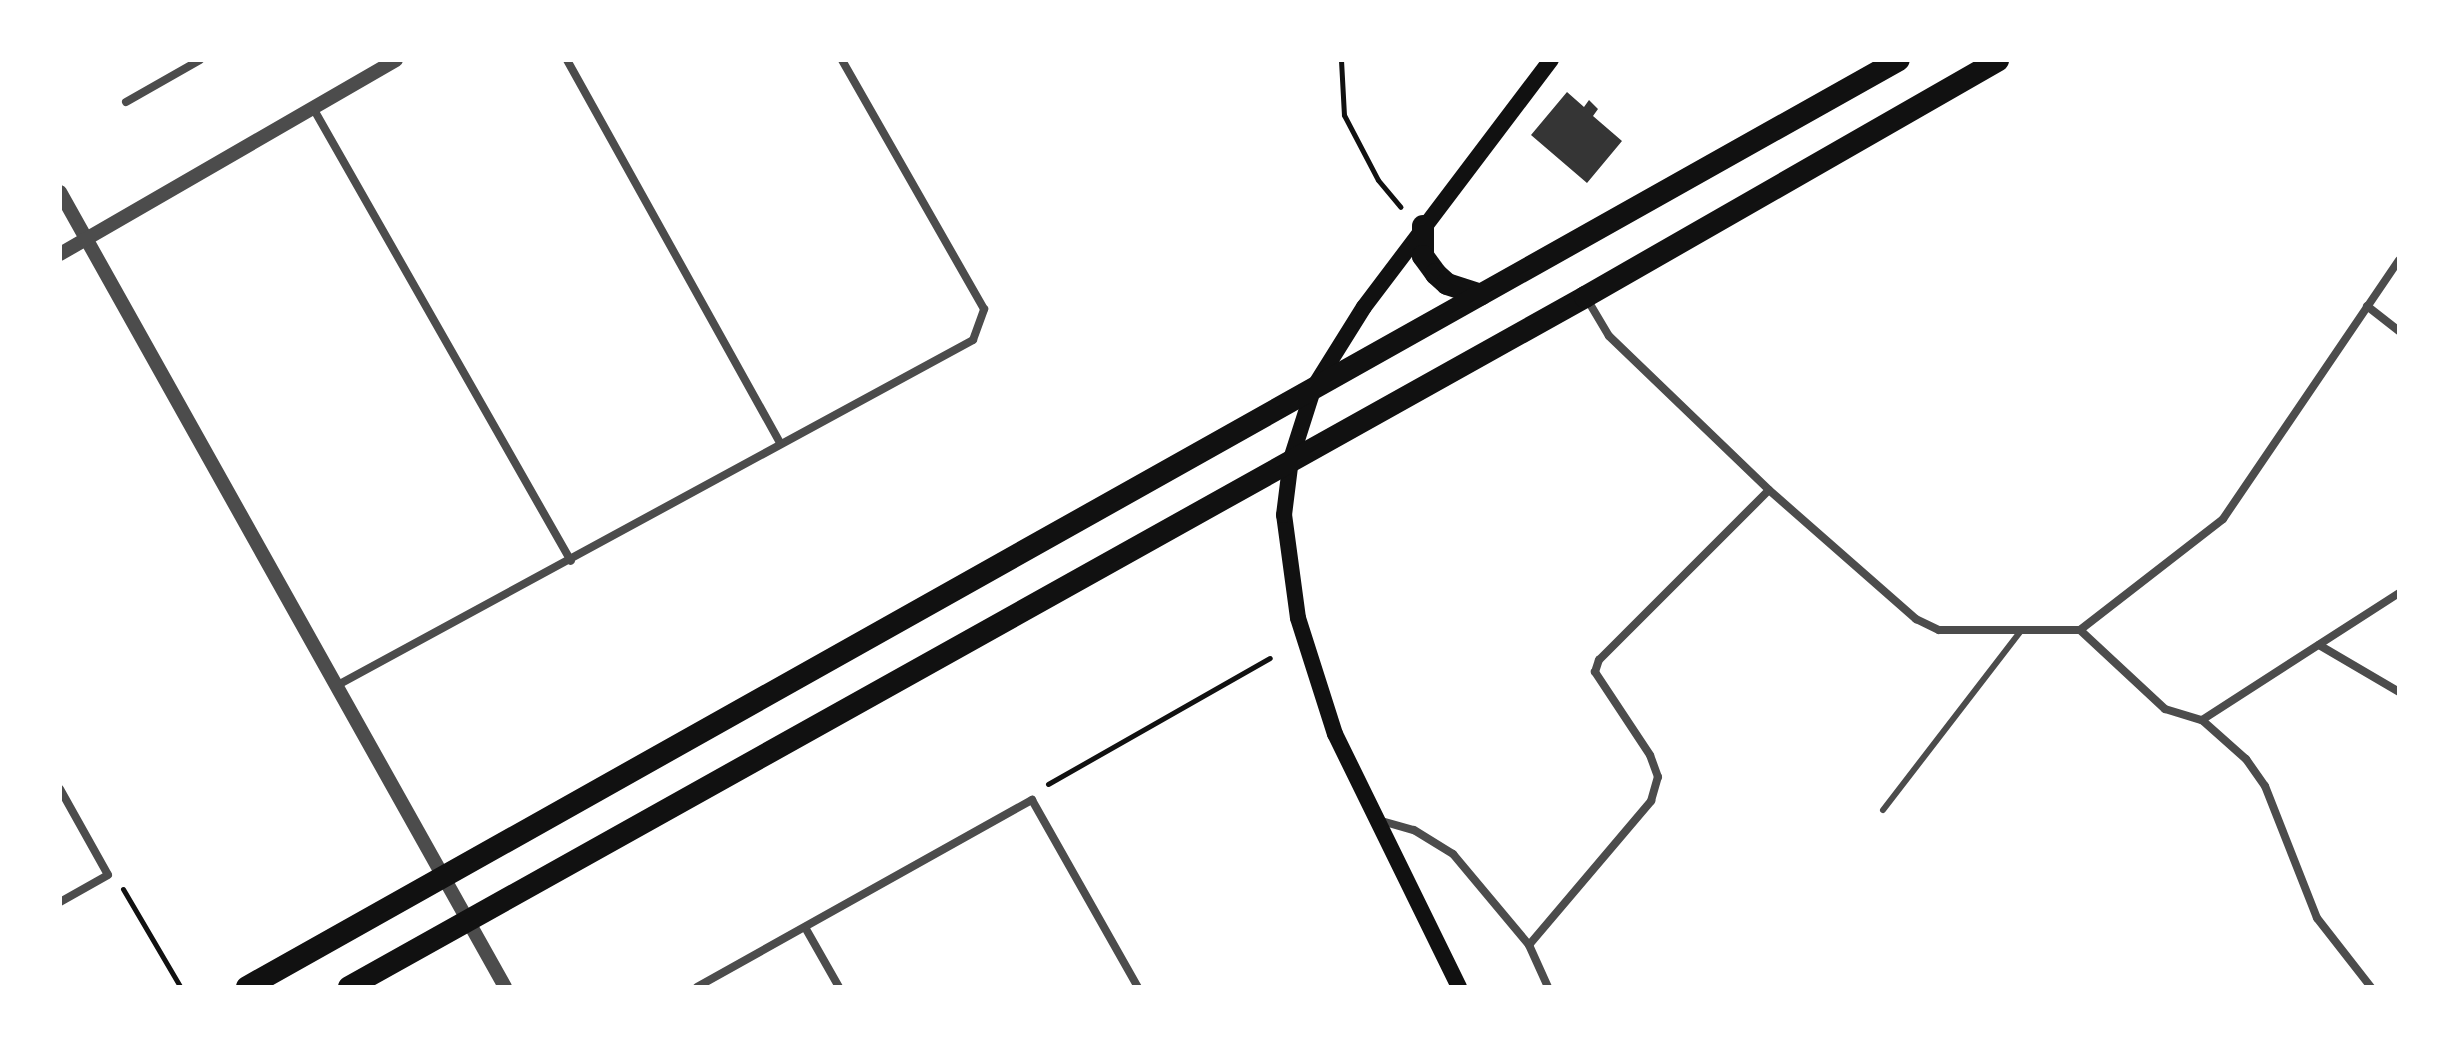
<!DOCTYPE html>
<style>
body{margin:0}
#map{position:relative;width:2459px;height:1047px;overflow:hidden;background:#fff;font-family:Raleway,sans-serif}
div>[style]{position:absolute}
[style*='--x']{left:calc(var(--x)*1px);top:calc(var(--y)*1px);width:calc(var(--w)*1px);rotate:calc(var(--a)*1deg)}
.building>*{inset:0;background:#353535}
.path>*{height:5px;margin:-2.5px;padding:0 2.5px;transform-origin:2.5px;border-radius:2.5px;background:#111}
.service>*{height:6px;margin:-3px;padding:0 3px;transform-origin:3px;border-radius:3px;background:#4c4c4c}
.minor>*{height:8px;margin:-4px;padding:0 4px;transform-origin:4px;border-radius:4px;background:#4c4c4c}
.tertiary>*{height:14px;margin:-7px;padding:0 7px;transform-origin:7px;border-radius:7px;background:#4c4c4c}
.secondary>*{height:16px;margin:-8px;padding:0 8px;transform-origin:8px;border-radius:8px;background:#111}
.trunk>*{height:22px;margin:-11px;padding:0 11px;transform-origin:11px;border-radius:11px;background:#111}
span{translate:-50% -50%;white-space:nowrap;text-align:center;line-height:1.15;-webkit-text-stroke:6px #fff;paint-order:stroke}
.frame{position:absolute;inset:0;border:62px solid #fff;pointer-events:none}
</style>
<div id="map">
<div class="building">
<i style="clip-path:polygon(1567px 92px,1584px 107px,1589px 100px,1598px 109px,1593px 116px,1622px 141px,1587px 183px,1531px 135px)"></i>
</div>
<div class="path">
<i style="--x:1341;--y:60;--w:55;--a:86.9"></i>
<i style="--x:1344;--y:115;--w:73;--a:62.4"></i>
<i style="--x:1378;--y:180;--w:35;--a:50"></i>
<i style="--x:1048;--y:784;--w:255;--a:-29.6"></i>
<i style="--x:123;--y:889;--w:113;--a:59.6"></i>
</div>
<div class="service">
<i style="--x:1883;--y:810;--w:226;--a:-52.4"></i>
</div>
<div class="minor">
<i style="--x:567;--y:60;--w:438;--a:60.9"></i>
<i style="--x:126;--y:102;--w:85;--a:-29.6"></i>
<i style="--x:313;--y:108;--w:521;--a:60.34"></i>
<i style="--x:1587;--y:299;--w:43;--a:59.3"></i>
<i style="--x:1609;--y:336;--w:222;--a:43.9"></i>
<i style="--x:1769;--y:490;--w:196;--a:41.3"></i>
<i style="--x:1916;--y:619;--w:25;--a:26"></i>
<i style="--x:1939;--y:630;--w:141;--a:0"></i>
<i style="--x:2080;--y:630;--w:116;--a:42.9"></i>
<i style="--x:2165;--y:709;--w:39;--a:17"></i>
<i style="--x:2202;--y:720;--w:59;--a:41.6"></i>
<i style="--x:2246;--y:759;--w:33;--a:55"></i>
<i style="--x:2265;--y:786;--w:142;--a:68.5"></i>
<i style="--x:2317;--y:918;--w:88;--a:52"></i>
<i style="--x:2367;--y:306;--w:41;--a:38"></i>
<i style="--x:2080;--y:630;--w:181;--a:-37.8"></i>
<i style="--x:2223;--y:519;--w:313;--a:-55.8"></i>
<i style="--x:2319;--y:645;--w:93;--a:30.4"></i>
<i style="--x:336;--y:686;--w:725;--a:-28.51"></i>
<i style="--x:973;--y:340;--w:33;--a:-70"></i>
<i style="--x:984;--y:309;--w:287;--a:-119.7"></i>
<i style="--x:2202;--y:720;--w:234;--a:-32.8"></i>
<i style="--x:60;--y:789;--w:98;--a:60.8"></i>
<i style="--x:108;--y:875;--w:55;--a:150.6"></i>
<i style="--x:1378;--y:820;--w:37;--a:16"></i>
<i style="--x:1414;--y:830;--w:46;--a:31.6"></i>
<i style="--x:1453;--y:854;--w:119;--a:50.1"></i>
<i style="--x:1529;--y:945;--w:189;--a:-49.7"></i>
<i style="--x:1651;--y:801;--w:25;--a:-74"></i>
<i style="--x:1658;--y:777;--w:23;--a:-110"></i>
<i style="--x:1650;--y:755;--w:100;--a:-123.5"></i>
<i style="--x:1595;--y:672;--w:13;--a:-72"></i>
<i style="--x:1599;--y:660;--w:240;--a:-45"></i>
<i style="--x:806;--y:929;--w:67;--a:60.4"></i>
<i style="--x:1529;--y:945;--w:46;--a:65.7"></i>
<i style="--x:697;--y:987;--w:384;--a:-29.2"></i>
<i style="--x:1032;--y:800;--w:215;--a:60.5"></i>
</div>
<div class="tertiary">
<i style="--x:60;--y:192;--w:911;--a:60.76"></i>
<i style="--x:60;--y:254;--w:388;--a:-30"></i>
</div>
<div class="secondary">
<i style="--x:1459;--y:987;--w:282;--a:-116.1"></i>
<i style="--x:1335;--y:734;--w:122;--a:-107.7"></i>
<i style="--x:1298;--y:618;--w:104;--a:-97.7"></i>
<i style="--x:1284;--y:515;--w:56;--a:-82.9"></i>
<i style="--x:1291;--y:459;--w:76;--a:-72.3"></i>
<i style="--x:1314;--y:387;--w:94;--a:-58"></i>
<i style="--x:1364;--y:307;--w:310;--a:-52.9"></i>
</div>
<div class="trunk">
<i style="--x:1423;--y:226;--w:30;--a:90"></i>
<i style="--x:1423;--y:256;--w:22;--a:54"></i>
<i style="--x:1436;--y:274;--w:15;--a:42"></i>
<i style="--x:1447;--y:284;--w:35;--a:18"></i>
<i style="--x:247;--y:987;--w:1894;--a:-29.3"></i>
<i style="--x:349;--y:987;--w:1416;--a:-29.17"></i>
<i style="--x:1585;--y:297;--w:476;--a:-29.8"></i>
</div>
<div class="frame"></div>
</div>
